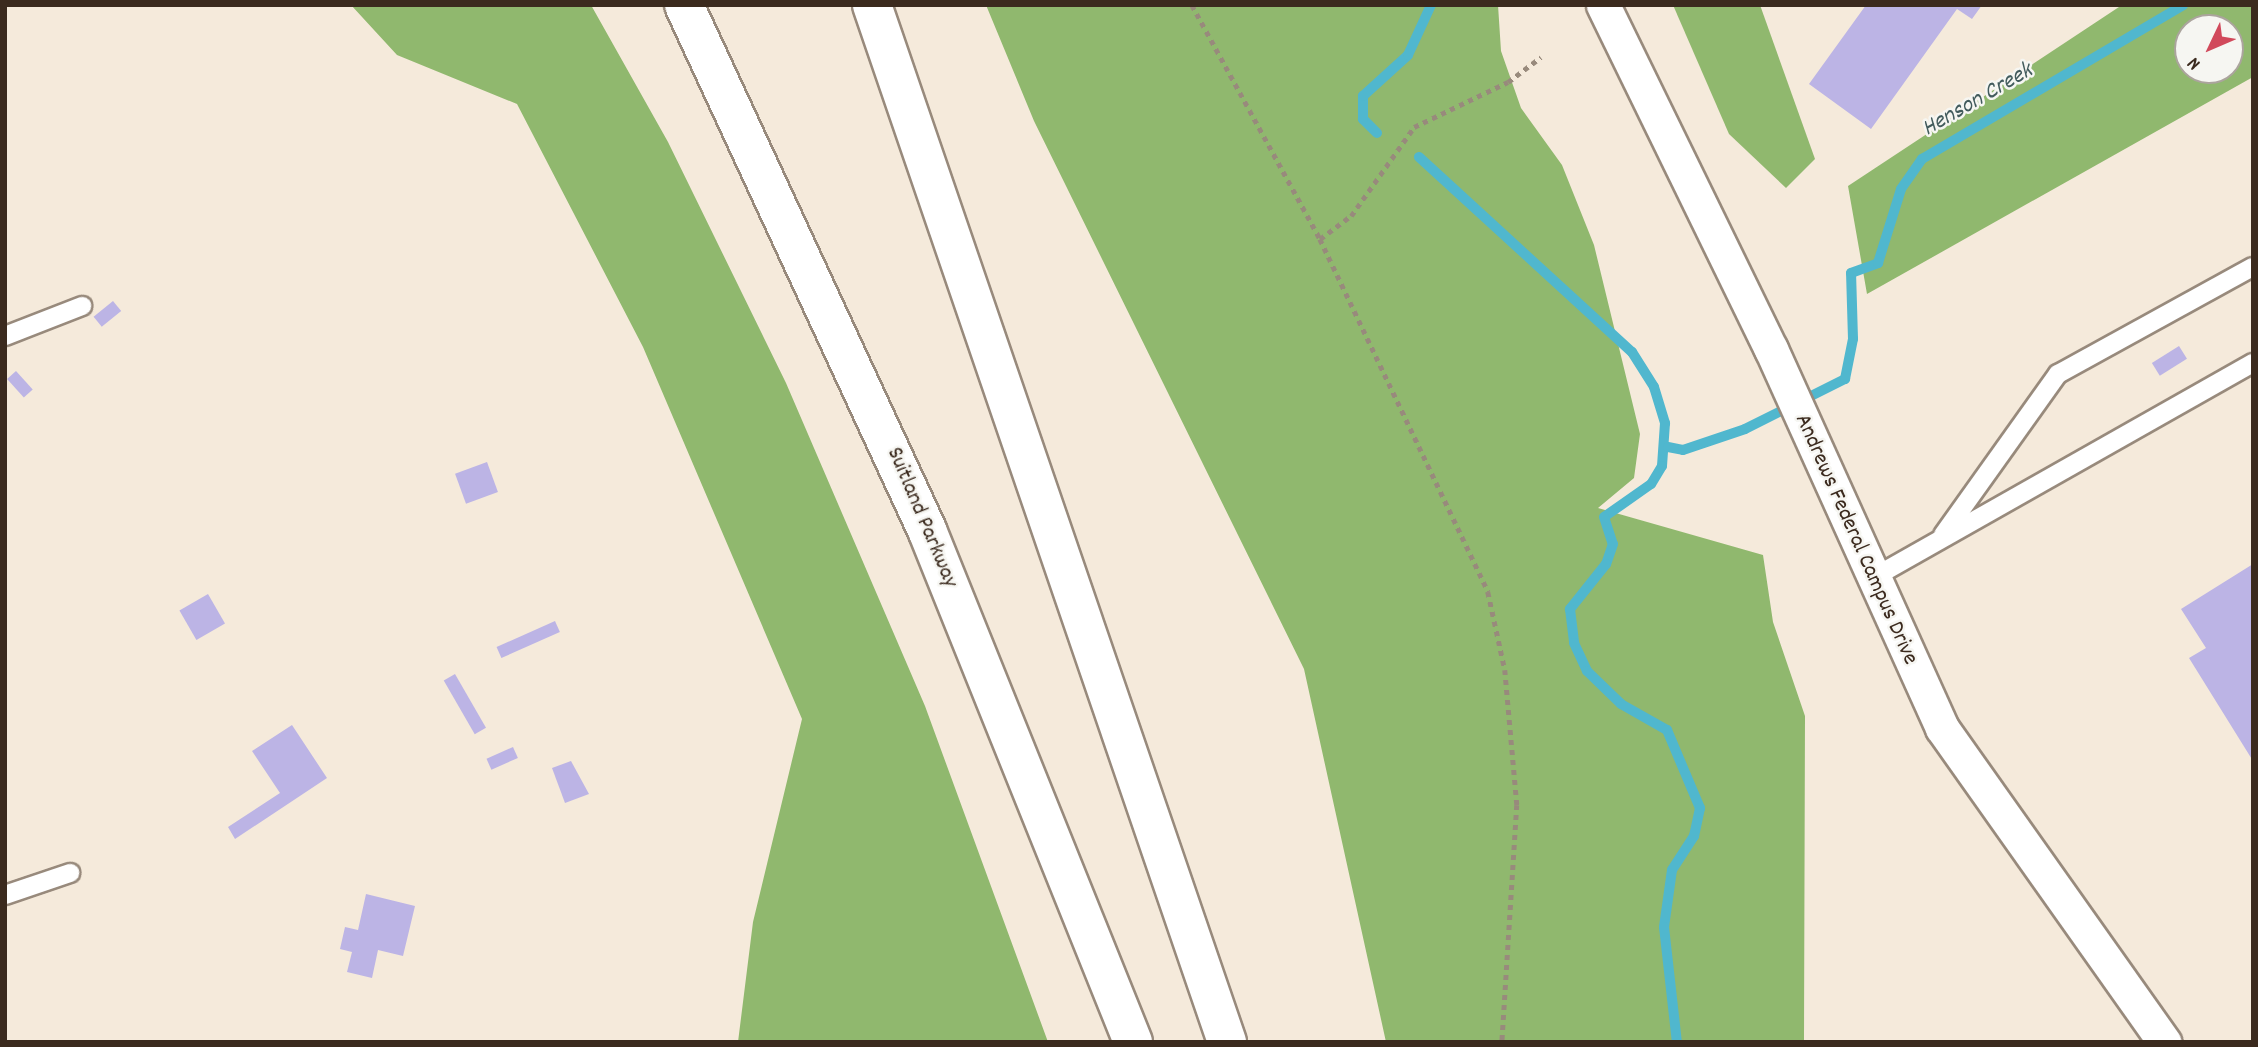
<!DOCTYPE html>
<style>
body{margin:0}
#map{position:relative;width:2258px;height:1047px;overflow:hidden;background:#f5eadb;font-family:Dekko,sans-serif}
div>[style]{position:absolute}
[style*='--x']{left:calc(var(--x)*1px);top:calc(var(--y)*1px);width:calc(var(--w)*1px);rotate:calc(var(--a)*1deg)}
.forest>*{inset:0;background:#90b86e}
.stream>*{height:10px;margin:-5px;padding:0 5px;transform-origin:5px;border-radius:5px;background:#50b7ce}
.building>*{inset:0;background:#bcb4e5;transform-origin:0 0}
.path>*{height:4.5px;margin-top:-2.25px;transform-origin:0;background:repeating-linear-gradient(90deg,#988a7c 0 5px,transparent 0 10px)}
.roads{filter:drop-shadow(2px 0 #988a7c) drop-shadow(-2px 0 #988a7c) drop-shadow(0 2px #988a7c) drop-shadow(0 -2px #988a7c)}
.service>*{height:18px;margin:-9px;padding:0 9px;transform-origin:9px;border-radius:9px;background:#fff}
.minor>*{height:33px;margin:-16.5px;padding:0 16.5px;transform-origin:16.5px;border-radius:16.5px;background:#fff}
.trunk>*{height:38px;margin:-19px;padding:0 19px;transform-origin:19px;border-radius:19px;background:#fff}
span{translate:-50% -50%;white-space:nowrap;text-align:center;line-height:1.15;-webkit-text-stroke:5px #f6f6f2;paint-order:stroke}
.street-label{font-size:23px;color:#3b2a1e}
.water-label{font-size:24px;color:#425b5c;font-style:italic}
.frame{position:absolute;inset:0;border:7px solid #3b2a1e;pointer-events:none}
.north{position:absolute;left:2174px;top:14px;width:70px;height:70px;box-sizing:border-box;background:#f6f6f2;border:2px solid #aba49d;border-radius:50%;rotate:226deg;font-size:19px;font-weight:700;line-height:28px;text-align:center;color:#3b2a1e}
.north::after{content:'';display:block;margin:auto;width:24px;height:32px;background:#d1495b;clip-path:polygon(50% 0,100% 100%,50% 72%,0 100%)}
</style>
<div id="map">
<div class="forest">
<i style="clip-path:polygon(351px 5px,591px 5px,668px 142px,786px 383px,925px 706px,1048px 1042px,738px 1042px,753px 922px,802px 719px,643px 347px,517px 104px,397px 55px)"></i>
<i style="clip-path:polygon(986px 5px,1498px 5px,1501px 51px,1521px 108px,1562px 165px,1594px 245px,1640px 434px,1634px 478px,1598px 508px,1763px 555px,1773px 622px,1805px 716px,1804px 1042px,1386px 1042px,1304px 669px,1034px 121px)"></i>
<i style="clip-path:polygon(1673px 5px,1760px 5px,1815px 159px,1786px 188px,1729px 134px)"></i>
<i style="clip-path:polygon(evenodd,2122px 5px,2253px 5px,2253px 77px,1867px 294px,1848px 186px,2122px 5px,2188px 28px,2230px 28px,2230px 70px,2188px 70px,2188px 28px)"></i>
</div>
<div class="stream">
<i style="--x:1377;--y:133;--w:20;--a:-135"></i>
<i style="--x:1363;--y:119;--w:23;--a:-90"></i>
<i style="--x:1363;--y:96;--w:61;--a:-42.3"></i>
<i style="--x:1408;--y:55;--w:55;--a:-65.3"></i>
<i style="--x:1419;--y:157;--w:289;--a:42.5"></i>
<i style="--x:1632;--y:352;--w:41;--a:57.8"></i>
<i style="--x:1654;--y:387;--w:38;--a:73"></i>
<i style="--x:1665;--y:423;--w:43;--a:94"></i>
<i style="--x:1662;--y:466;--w:21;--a:121"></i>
<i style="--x:1651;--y:484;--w:57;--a:144.9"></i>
<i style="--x:1604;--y:517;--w:28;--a:72"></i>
<i style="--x:1613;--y:544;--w:21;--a:109"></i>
<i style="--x:1606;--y:564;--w:58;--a:128.7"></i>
<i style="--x:1570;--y:609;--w:34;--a:83"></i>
<i style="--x:1574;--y:643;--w:31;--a:65"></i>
<i style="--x:1587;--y:671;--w:47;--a:44.1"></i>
<i style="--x:1621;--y:704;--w:53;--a:29.5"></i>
<i style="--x:1667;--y:730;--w:85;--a:67.1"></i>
<i style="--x:1700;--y:808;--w:29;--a:102"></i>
<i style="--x:1694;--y:836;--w:40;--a:122.9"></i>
<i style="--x:1672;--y:870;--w:58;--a:98"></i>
<i style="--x:1664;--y:927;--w:116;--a:83.6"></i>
<i style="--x:1668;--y:447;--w:15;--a:11"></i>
<i style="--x:1683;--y:450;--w:65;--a:-18.7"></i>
<i style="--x:1745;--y:429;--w:112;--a:-26.6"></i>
<i style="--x:1845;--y:379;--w:41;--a:-78.7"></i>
<i style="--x:1853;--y:339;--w:66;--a:-91.7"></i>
<i style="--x:1851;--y:273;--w:29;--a:-20"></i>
<i style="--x:1878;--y:263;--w:77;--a:-72.7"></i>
<i style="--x:1901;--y:189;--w:37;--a:-55"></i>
<i style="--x:1922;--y:159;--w:303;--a:-30.5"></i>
</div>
<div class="building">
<i style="clip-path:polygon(1866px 5px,1982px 5px,1972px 19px,1957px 9px,1871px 129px,1809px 84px)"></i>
<i style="left:113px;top:301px;width:13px;height:25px;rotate:51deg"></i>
<i style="left:2179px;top:346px;width:15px;height:32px;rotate:58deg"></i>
<i style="left:16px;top:371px;width:25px;height:12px;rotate:48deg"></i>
<i style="left:487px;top:462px;width:32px;height:34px;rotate:70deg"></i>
<i style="clip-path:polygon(2253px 564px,2253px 761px,2189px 658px,2206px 648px,2181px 609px)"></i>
<i style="left:208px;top:594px;width:34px;height:33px;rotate:60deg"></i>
<i style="left:555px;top:621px;width:12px;height:64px;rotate:66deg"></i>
<i style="left:455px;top:674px;width:62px;height:13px;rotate:60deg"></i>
<i style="clip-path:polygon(292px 725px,327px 778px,235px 839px,228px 827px,280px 793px,252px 751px)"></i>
<i style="left:513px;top:747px;width:12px;height:29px;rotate:66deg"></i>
<i style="clip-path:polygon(571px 761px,589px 794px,565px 803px,552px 768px)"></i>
<i style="clip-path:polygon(366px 894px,415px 906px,403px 956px,378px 950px,372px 978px,347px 972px,352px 952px,340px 949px,345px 927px,358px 930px)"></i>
</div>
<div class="path">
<i style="--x:1192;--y:5;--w:267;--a:61.3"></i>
<i style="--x:1320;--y:239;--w:391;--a:64.5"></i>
<i style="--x:1488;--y:592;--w:80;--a:77.7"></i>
<i style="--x:1505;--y:670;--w:136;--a:84.9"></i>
<i style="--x:1517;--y:805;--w:237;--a:93.6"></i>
<i style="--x:1320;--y:239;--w:39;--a:-37"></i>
<i style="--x:1351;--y:216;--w:109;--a:-54.7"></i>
<i style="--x:1414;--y:127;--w:104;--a:-25.6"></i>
<i style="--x:1508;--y:82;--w:41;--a:-37.1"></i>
</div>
<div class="roads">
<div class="service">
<i style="--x:5;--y:336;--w:83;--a:-21.3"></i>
<i style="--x:1943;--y:535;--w:198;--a:-54.5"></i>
<i style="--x:2058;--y:374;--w:222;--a:-28.8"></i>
<i style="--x:1871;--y:579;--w:439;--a:-29.5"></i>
<i style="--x:5;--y:895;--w:69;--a:-18.7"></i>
</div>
<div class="minor">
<i style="--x:1603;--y:5;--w:383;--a:64"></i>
<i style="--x:1771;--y:349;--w:416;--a:65.7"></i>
<i style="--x:1942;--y:728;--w:385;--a:54.7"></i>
</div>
<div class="trunk">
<i style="--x:684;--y:5;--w:579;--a:65.16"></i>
<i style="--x:927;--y:530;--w:552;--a:68.08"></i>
<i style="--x:872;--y:5;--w:1096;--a:71.1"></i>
</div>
</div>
<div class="street-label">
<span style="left:921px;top:518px;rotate:67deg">Suitland Parkway</span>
<span style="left:1855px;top:540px;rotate:66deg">Andrews Federal Campus Drive</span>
</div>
<div class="water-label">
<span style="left:1978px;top:101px;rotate:-30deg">Henson Creek</span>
</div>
<div class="frame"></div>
<div class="north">N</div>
</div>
